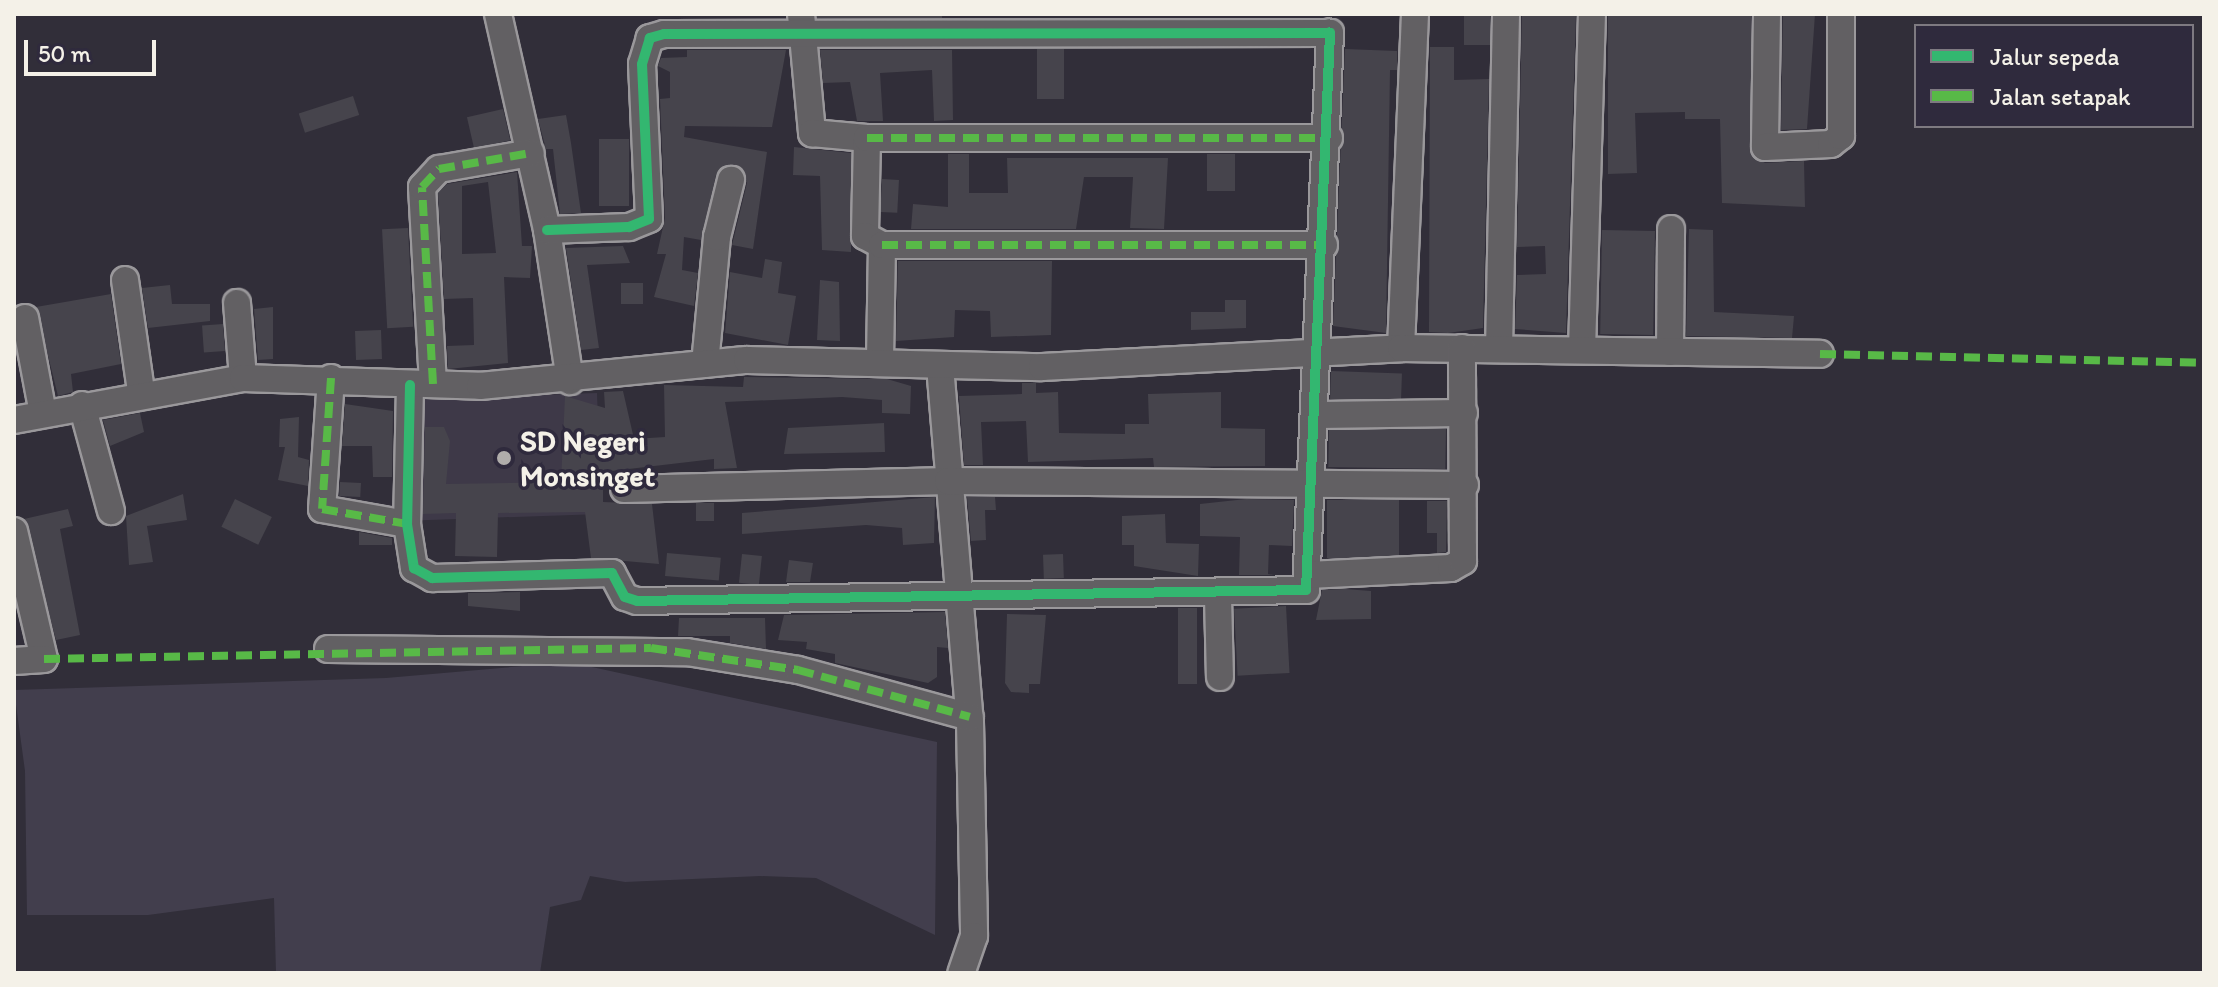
<!DOCTYPE html>
<style>
body{margin:0}
#map{position:relative;width:2218px;height:987px;overflow:hidden;background:#312e39;font-family:Itim,sans-serif}
div>[style]{position:absolute}
[style*='--x']{left:calc(var(--x)*1px);top:calc(var(--y)*1px);width:calc(var(--w)*1px);rotate:calc(var(--a)*1deg)}
.built>*{inset:0;background:#3e3948;transform-origin:0 0}
.green>*{inset:0;background:#423e4d}
.building>*{inset:0;background:#46444c;transform-origin:0 0}
.roads{filter:drop-shadow(2px 0 #9a989b) drop-shadow(-2px 0 #9a989b) drop-shadow(0 2px #9a989b) drop-shadow(0 -2px #9a989b)}
.minor>*{height:26px;margin:-13px;padding:0 13px;transform-origin:13px;border-radius:13px;background:#626063}
.quiet>*{height:8px;margin-top:-4px;transform-origin:0;background:repeating-linear-gradient(90deg,#58b947 0 16px,transparent 0 24px)}
.cycleway>*{height:10px;margin:-5px;padding:0 5px;transform-origin:5px;border-radius:5px;background:#33b770}
.dots>*{width:22px;height:22px;translate:-50% -50%;box-sizing:border-box;border:4px solid #2f2a3d;border-radius:50%}
span{translate:-50% -50%;white-space:nowrap;text-align:center;line-height:1.15;-webkit-text-stroke:7px #2f2a3d;paint-order:stroke}
.poi-label{font-size:30px;color:#f4f1e8;font-weight:700}
.left{translate:0 -50%;text-align:left}
.frame{position:absolute;inset:0;border:16px solid #f4f1e8;pointer-events:none}
.legend{position:absolute;left:1914px;top:24px;width:280px;height:104px;box-sizing:border-box;background:#2f2a3d;border:2px solid #7e7a81;margin:0;padding:10px 14px;list-style:none;font-size:24px;color:#f4f1e8}
.legend li{display:flex;align-items:center;gap:16px;height:40px}
.legend b{width:40px;border:2px solid #7e7a81}
.scale{position:absolute;left:24px;top:40px;width:132px;height:36px;box-sizing:border-box;border:4px solid #f4f1e8;border-top:0;padding-left:10px;font-size:24px;line-height:28px;white-space:nowrap;color:#f4f1e8;-webkit-text-stroke:6px #2f2a3d;paint-order:stroke}
</style>
<div id="map">
<div class="built">
<i style="left:597px;top:393px;width:121px;height:192px;rotate:88deg"></i>
</div>
<div class="green">
<i style="clip-path:polygon(569px 662px,937px 742px,935px 935px,816px 878px,760px 876px,625px 882px,590px 876px,581px 900px,550px 907px,540px 973px,276px 973px,274px 898px,148px 915px,27px 915px,25px 771px,14px 690px,386px 678px)"></i>
</div>
<div class="building">
<i style="left:817px;top:14px;width:125px;height:4px"></i>
<i style="left:1464px;top:14px;width:26px;height:31px"></i>
<i style="clip-path:polygon(1522px 14px,1576px 14px,1566px 333px,1515px 329px,1517px 275px,1546px 274px,1545px 246px,1517px 247px)"></i>
<i style="clip-path:polygon(1608px 14px,1751px 14px,1751px 154px,1765px 163px,1804px 161px,1805px 207px,1722px 203px,1720px 119px,1685px 119px,1685px 112px,1635px 113px,1637px 173px,1608px 174px)"></i>
<i style="clip-path:polygon(1783px 14px,1815px 14px,1807px 129px,1781px 130px)"></i>
<i style="clip-path:polygon(1430px 47px,1454px 47px,1454px 80px,1489px 79px,1483px 328px,1448px 333px,1429px 332px)"></i>
<i style="left:1037px;top:49px;width:27px;height:50px"></i>
<i style="clip-path:polygon(1345px 49px,1397px 51px,1397px 70px,1390px 70px,1386px 333px,1333px 326px)"></i>
<i style="clip-path:polygon(687px 50px,786px 50px,772px 127px,685px 126px,684px 137px,767px 152px,753px 249px,732px 245px,747px 183px,734px 164px,716px 175px,701px 240px,684px 237px,682px 270px,698px 273px,694px 306px,654px 297px,666px 254px,657px 254px,665px 218px,660px 99px,670px 98px,670px 72px,658px 66px,661px 58px,687px 57px)"></i>
<i style="clip-path:polygon(820px 50px,952px 50px,953px 120px,934px 121px,932px 70px,880px 73px,883px 121px,857px 121px,850px 82px,823px 83px)"></i>
<i style="left:353px;top:96px;width:20px;height:57px;rotate:72deg"></i>
<i style="left:503px;top:109px;width:32px;height:37px;rotate:77deg"></i>
<i style="clip-path:polygon(566px 115px,571px 143px,581px 213px,560px 214px,553px 149px,546px 149px,538px 119px)"></i>
<i style="left:599px;top:139px;width:30px;height:67px"></i>
<i style="clip-path:polygon(794px 147px,851px 153px,851px 252px,822px 250px,820px 176px,793px 175px)"></i>
<i style="clip-path:polygon(948px 154px,969px 154px,969px 193px,1008px 193px,1007px 158px,1168px 158px,1164px 229px,1130px 228px,1133px 177px,1084px 177px,1076px 229px,911px 229px,913px 204px,948px 207px)"></i>
<i style="left:1207px;top:154px;width:28px;height:37px"></i>
<i style="clip-path:polygon(evenodd,517px 172px,522px 246px,532px 246px,530px 278px,504px 277px,508px 363px,448px 369px,447px 346px,474px 345px,473px 298px,444px 299px,438px 193px,447px 184px,517px 172px,488px 182px,496px 253px,462px 254px,462px 186px,488px 182px)"></i>
<i style="left:882px;top:179px;width:17px;height:33px;rotate:3deg"></i>
<i style="left:408px;top:228px;width:99px;height:26px;rotate:87deg"></i>
<i style="clip-path:polygon(1689px 229px,1713px 230px,1714px 312px,1794px 316px,1792px 338px,1686px 336px)"></i>
<i style="left:1602px;top:230px;width:53px;height:104px;rotate:1deg"></i>
<i style="clip-path:polygon(623px 246px,630px 263px,587px 265px,599px 348px,581px 350px,566px 248px)"></i>
<i style="clip-path:polygon(765px 259px,782px 262px,778px 293px,796px 296px,788px 345px,725px 333px,730px 272px,762px 278px)"></i>
<i style="clip-path:polygon(898px 261px,1052px 261px,1051px 335px,991px 337px,990px 311px,955px 310px,954px 337px,896px 341px)"></i>
<i style="clip-path:polygon(820px 280px,839px 282px,840px 341px,817px 340px)"></i>
<i style="left:621px;top:283px;width:22px;height:21px"></i>
<i style="clip-path:polygon(170px 285px,172px 304px,210px 304px,210px 321px,148px 328px,142px 288px)"></i>
<i style="clip-path:polygon(111px 294px,121px 364px,71px 374px,73px 392px,58px 396px,36px 307px)"></i>
<i style="clip-path:polygon(1225px 300px,1246px 300px,1246px 328px,1191px 330px,1191px 312px,1225px 312px)"></i>
<i style="clip-path:polygon(273px 307px,273px 359px,258px 360px,254px 309px)"></i>
<i style="left:223px;top:324px;width:27px;height:21px;rotate:86deg"></i>
<i style="left:381px;top:330px;width:29px;height:26px;rotate:88deg"></i>
<i style="left:1331px;top:371px;width:71px;height:28px;rotate:2deg"></i>
<i style="clip-path:polygon(744px 377px,887px 379px,911px 386px,910px 414px,882px 413px,882px 400px,842px 397px,725px 402px,737px 468px,714px 469px,714px 459px,603px 472px,603px 502px,652px 504px,659px 564px,591px 558px,585px 512px,498px 513px,497px 557px,455px 556px,456px 513px,423px 514px,425px 427px,444px 427px,450px 441px,446px 484px,561px 482px,565px 396px,605px 408px,604px 392px,623px 391px,634px 439px,665px 437px,664px 385px,743px 387px)"></i>
<i style="clip-path:polygon(1022px 383px,1036px 383px,1036px 393px,1058px 392px,1059px 433px,1125px 434px,1125px 424px,1149px 424px,1148px 394px,1221px 392px,1221px 428px,1265px 429px,1265px 466px,1154px 467px,1153px 458px,1028px 462px,1026px 421px,981px 422px,983px 465px,964px 465px,959px 396px,1022px 394px)"></i>
<i style="clip-path:polygon(345px 404px,393px 411px,392px 477px,373px 477px,372px 446px,342px 446px)"></i>
<i style="clip-path:polygon(140px 413px,144px 432px,110px 446px,103px 420px)"></i>
<i style="clip-path:polygon(299px 417px,298px 457px,309px 460px,308px 486px,278px 480px,285px 447px,279px 447px,280px 419px)"></i>
<i style="clip-path:polygon(884px 423px,885px 452px,784px 454px,788px 428px)"></i>
<i style="left:1446px;top:429px;width:40px;height:117px;rotate:91deg"></i>
<i style="left:340px;top:482px;width:21px;height:14px;rotate:3deg"></i>
<i style="clip-path:polygon(183px 494px,187px 520px,147px 526px,153px 562px,129px 565px,126px 516px)"></i>
<i style="clip-path:polygon(935px 497px,934px 543px,903px 545px,902px 528px,866px 525px,742px 534px,742px 513px)"></i>
<i style="clip-path:polygon(967px 497px,995px 497px,996px 510px,985px 510px,986px 540px,971px 541px)"></i>
<i style="left:235px;top:499px;width:41px;height:31px;rotate:26deg"></i>
<i style="clip-path:polygon(1246px 499px,1294px 500px,1292px 546px,1269px 545px,1268px 574px,1274px 575px,1239px 575px,1240px 537px,1200px 536px,1200px 504px)"></i>
<i style="left:1327px;top:500px;width:72px;height:58px"></i>
<i style="clip-path:polygon(1427px 501px,1447px 501px,1446px 552px,1437px 553px,1437px 533px,1427px 533px)"></i>
<i style="left:696px;top:503px;width:18px;height:18px"></i>
<i style="clip-path:polygon(68px 509px,73px 526px,60px 529px,80px 635px,56px 640px,24px 519px)"></i>
<i style="clip-path:polygon(1165px 514px,1166px 543px,1199px 544px,1198px 576px,1134px 566px,1134px 545px,1122px 545px,1122px 516px)"></i>
<i style="clip-path:polygon(359px 532px,392px 538px,392px 545px,359px 545px)"></i>
<i style="left:667px;top:553px;width:54px;height:23px;rotate:5deg"></i>
<i style="left:742px;top:554px;width:20px;height:29px;rotate:6deg"></i>
<i style="left:1063px;top:554px;width:24px;height:20px;rotate:88deg"></i>
<i style="clip-path:polygon(789px 560px,813px 563px,810px 582px,786px 582px)"></i>
<i style="clip-path:polygon(1345px 589px,1371px 591px,1371px 619px,1316px 620px,1322px 590px)"></i>
<i style="clip-path:polygon(520px 592px,520px 611px,468px 606px,468px 593px)"></i>
<i style="left:1286px;top:606px;width:67px;height:52px;rotate:87deg"></i>
<i style="left:1178px;top:608px;width:19px;height:76px"></i>
<i style="clip-path:polygon(945px 612px,948px 648px,937px 647px,937px 677px,928px 683px,835px 663px,835px 654px,806px 649px,807px 642px,778px 640px,784px 615px)"></i>
<i style="clip-path:polygon(1007px 614px,1046px 615px,1040px 684px,1029px 684px,1029px 693px,1011px 692px,1005px 683px)"></i>
<i style="clip-path:polygon(679px 618px,765px 618px,766px 649px,730px 643px,730px 636px,678px 636px)"></i>
</div>
<div class="roads">
<div class="minor">
<i style="--x:498;--y:14;--w:221;--a:77.2"></i>
<i style="--x:547;--y:230;--w:153;--a:81.3"></i>
<i style="--x:801;--y:14;--w:120;--a:84.7"></i>
<i style="--x:812;--y:133;--w:55;--a:5.2"></i>
<i style="--x:867;--y:138;--w:98;--a:91.2"></i>
<i style="--x:865;--y:236;--w:19;--a:28"></i>
<i style="--x:882;--y:245;--w:114;--a:91"></i>
<i style="--x:1767;--y:14;--w:133;--a:90.9"></i>
<i style="--x:1765;--y:147;--w:66;--a:-2.6"></i>
<i style="--x:1831;--y:144;--w:13;--a:-39"></i>
<i style="--x:1841;--y:136;--w:122;--a:-90"></i>
<i style="--x:867;--y:138;--w:462;--a:0"></i>
<i style="--x:882;--y:245;--w:442;--a:0"></i>
<i style="--x:125;--y:280;--w:112;--a:81.8"></i>
<i style="--x:237;--y:303;--w:75;--a:85.4"></i>
<i style="--x:25;--y:318;--w:97;--a:79.3"></i>
<i style="--x:1401;--y:348;--w:334;--a:-87.6"></i>
<i style="--x:1499;--y:349;--w:335;--a:-88.8"></i>
<i style="--x:1582;--y:350;--w:336;--a:-88.3"></i>
<i style="--x:1670;--y:352;--w:123;--a:-89.5"></i>
<i style="--x:705;--y:364;--w:128;--a:-84.6"></i>
<i style="--x:717;--y:237;--w:59;--a:-76.2"></i>
<i style="--x:940;--y:366;--w:357;--a:85.2"></i>
<i style="--x:970;--y:722;--w:214;--a:88.9"></i>
<i style="--x:974;--y:936;--w:39;--a:109"></i>
<i style="--x:331;--y:378;--w:131;--a:93.9"></i>
<i style="--x:322;--y:509;--w:86;--a:10"></i>
<i style="--x:433;--y:384;--w:197;--a:-93.2"></i>
<i style="--x:422;--y:187;--w:25;--a:-47"></i>
<i style="--x:439;--y:169;--w:93;--a:-9.9"></i>
<i style="--x:410;--y:385;--w:139;--a:91.2"></i>
<i style="--x:407;--y:524;--w:45;--a:81"></i>
<i style="--x:414;--y:568;--w:21;--a:29"></i>
<i style="--x:432;--y:578;--w:180;--a:-1.6"></i>
<i style="--x:612;--y:573;--w:27;--a:62"></i>
<i style="--x:625;--y:597;--w:13;--a:18"></i>
<i style="--x:637;--y:601;--w:669;--a:-0.94"></i>
<i style="--x:1306;--y:590;--w:558;--a:-87.53"></i>
<i style="--x:1330;--y:33;--w:666;--a:179.91"></i>
<i style="--x:664;--y:34;--w:15;--a:164"></i>
<i style="--x:650;--y:38;--w:27;--a:107"></i>
<i style="--x:642;--y:64;--w:155;--a:87.4"></i>
<i style="--x:649;--y:219;--w:22;--a:158"></i>
<i style="--x:629;--y:227;--w:82;--a:177.9"></i>
<i style="--x:82;--y:405;--w:110;--a:74.7"></i>
<i style="--x:1315;--y:415;--w:149;--a:-0.8"></i>
<i style="--x:14;--y:420;--w:233;--a:-10.4"></i>
<i style="--x:243;--y:378;--w:237;--a:1.9"></i>
<i style="--x:480;--y:386;--w:268;--a:-5.6"></i>
<i style="--x:747;--y:360;--w:295;--a:1.4"></i>
<i style="--x:1042;--y:367;--w:360;--a:-3"></i>
<i style="--x:1401;--y:348;--w:419;--a:0.8"></i>
<i style="--x:624;--y:489;--w:324;--a:-1.4"></i>
<i style="--x:948;--y:481;--w:517;--a:0.44"></i>
<i style="--x:14;--y:531;--w:131;--a:76.8"></i>
<i style="--x:44;--y:659;--w:30;--a:176"></i>
<i style="--x:1308;--y:575;--w:143;--a:-2.8"></i>
<i style="--x:1451;--y:568;--w:14;--a:-30"></i>
<i style="--x:1463;--y:561;--w:213;--a:-90.3"></i>
<i style="--x:1218;--y:597;--w:80;--a:88.6"></i>
<i style="--x:328;--y:649;--w:359;--a:0.5"></i>
<i style="--x:687;--y:652;--w:112;--a:9.2"></i>
<i style="--x:798;--y:670;--w:178;--a:15.3"></i>
</div>
</div>
<div class="quiet">
<i style="--x:867;--y:138;--w:462;--a:0"></i>
<i style="--x:882;--y:245;--w:442;--a:0"></i>
<i style="--x:1820;--y:354;--w:384;--a:1.3"></i>
<i style="--x:331;--y:378;--w:131;--a:93.9"></i>
<i style="--x:322;--y:509;--w:86;--a:10"></i>
<i style="--x:433;--y:384;--w:197;--a:-93.2"></i>
<i style="--x:422;--y:187;--w:25;--a:-47"></i>
<i style="--x:439;--y:169;--w:93;--a:-9.9"></i>
<i style="--x:44;--y:659;--w:607;--a:-1.04"></i>
<i style="--x:651;--y:648;--w:149;--a:8.5"></i>
<i style="--x:798;--y:670;--w:178;--a:15.3"></i>
</div>
<div class="cycleway">
<i style="--x:410;--y:385;--w:139;--a:91.2"></i>
<i style="--x:407;--y:524;--w:45;--a:81"></i>
<i style="--x:414;--y:568;--w:21;--a:29"></i>
<i style="--x:432;--y:578;--w:180;--a:-1.6"></i>
<i style="--x:612;--y:573;--w:27;--a:62"></i>
<i style="--x:625;--y:597;--w:13;--a:18"></i>
<i style="--x:637;--y:601;--w:669;--a:-0.94"></i>
<i style="--x:1306;--y:590;--w:558;--a:-87.53"></i>
<i style="--x:1330;--y:33;--w:666;--a:179.91"></i>
<i style="--x:664;--y:34;--w:15;--a:164"></i>
<i style="--x:650;--y:38;--w:27;--a:107"></i>
<i style="--x:642;--y:64;--w:155;--a:87.4"></i>
<i style="--x:649;--y:219;--w:22;--a:158"></i>
<i style="--x:629;--y:227;--w:82;--a:177.9"></i>
</div>
<div class="dots">
<i style="left:504px;top:458px;background:#b0adab"></i>
</div>
<div class="poi-label">
<span class="left" style="left:520px;top:458px">SD Negeri<br>Monsinget</span>
</div>
<div class="frame"></div>
<ul class="legend">
<li><b style="height:10px;background:#33b770"></b>Jalur sepeda</li>
<li><b style="height:10px;background:#58b947"></b>Jalan setapak</li>
</ul>
<div class="scale">50 m</div>
</div>
